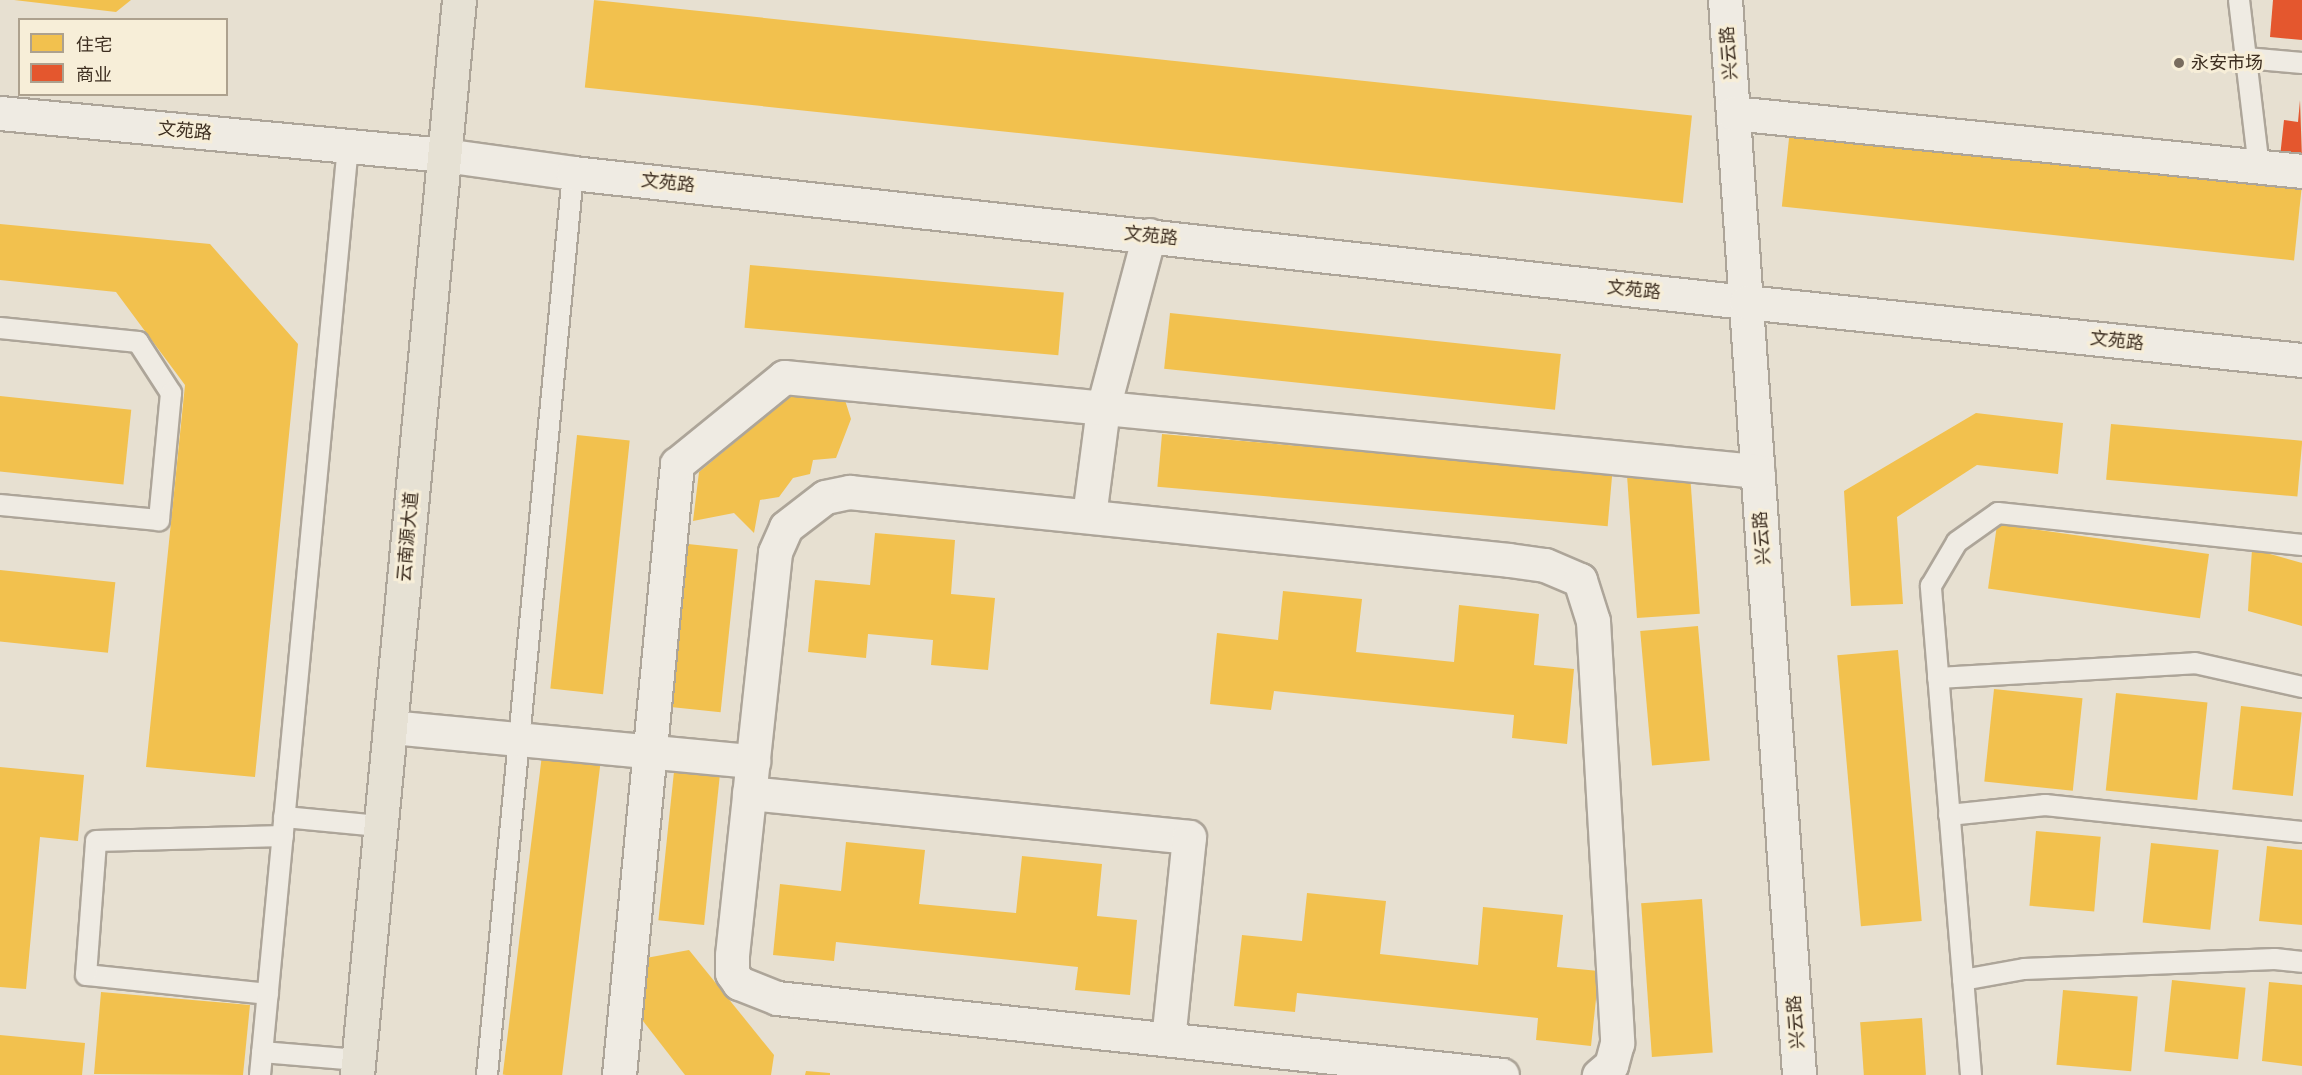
<!DOCTYPE html>
<meta charset="utf-8">
<style>
body{margin:0}
#map{position:relative;width:2302px;height:1075px;overflow:hidden;background:#e7e0d1;font-family:"Crimson Pro","Noto Sans SC",serif}
div>[style]{position:absolute}
[style*='--x']{left:calc(var(--x)*1px);top:calc(var(--y)*1px);width:calc(var(--w)*1px);rotate:calc(var(--a)*1deg)}
.homes>*{inset:0;background:#f2c14e;transform-origin:0 0}
.shops>*{inset:0;background:#e4572e}
.roads{filter:drop-shadow(2px 0 #ada599) drop-shadow(-2px 0 #ada599) drop-shadow(0 2px #ada599) drop-shadow(0 -2px #ada599)}
.service>*{height:20px;margin:-10px;padding:0 10px;transform-origin:10px;border-radius:10px;background:#efebe3}
.minor>*{height:33px;margin:-16.5px;padding:0 16.5px;transform-origin:16.5px;border-radius:16.5px;background:#efebe3}
.tertiary>*{height:33px;margin:-16.5px;padding:0 16.5px;transform-origin:16.5px;border-radius:16.5px;background:#efebe3}
.secondary>*{height:33px;margin:-16.5px;padding:0 16.5px;transform-origin:16.5px;border-radius:16.5px;background:#efebe3}
.primary>*{height:33px;margin:-16.5px;padding:0 16.5px;transform-origin:16.5px;border-radius:16.5px;background:#e6e1d4}
.dots>*{width:16px;height:16px;translate:-50% -50%;box-sizing:border-box;border:3px solid #f7eed8;border-radius:50%}
span{translate:-50% -50%;white-space:nowrap;text-align:center;line-height:1.15;-webkit-text-stroke:6px #f7eed8;paint-order:stroke}
.street-label{font-size:18px;color:#3d2e20}
.poi-label{font-size:18px;color:#3d2e20}
.left{translate:0 -50%;text-align:left}
.legend{position:absolute;left:18px;top:18px;width:210px;height:78px;box-sizing:border-box;background:#f7eed8;border:2px solid #ada18e;margin:0;padding:8px 10px;list-style:none;font-size:18px;color:#3d2e20}
.legend li{display:flex;align-items:center;gap:12px;height:30px}
.legend b{width:30px;border:2px solid #ada18e}
</style>
<div id="map">
<div class="homes">
<i style="clip-path:polygon(14px 0,131px 0,116px 12px)"></i>
<i style="left:594px;top:0;width:1104px;height:88px;rotate:6deg"></i>
<i style="left:1790px;top:129px;width:515px;height:78px;rotate:6deg"></i>
<i style="clip-path:polygon(0 224px,210px 244px,298px 344px,255px 777px,146px 767px,185px 385px,116px 292px,0 280px)"></i>
<i style="left:750px;top:265px;width:315px;height:63px;rotate:5deg"></i>
<i style="left:1170px;top:313px;width:393px;height:56px;rotate:6deg"></i>
<i style="left:0;top:396px;width:132px;height:75px;rotate:6deg"></i>
<i style="clip-path:polygon(790px 396px,844px 397px,851px 419px,836px 458px,813px 460px,810px 474px,793px 478px,779px 497px,760px 500px,754px 533px,734px 513px,693px 521px,699px 472px)"></i>
<i style="clip-path:polygon(1976px 413px,2063px 423px,2058px 474px,1977px 465px,1897px 517px,1903px 604px,1851px 606px,1844px 491px)"></i>
<i style="left:2111px;top:424px;width:192px;height:56px;rotate:5deg"></i>
<i style="left:1162px;top:434px;width:452px;height:53px;rotate:5deg"></i>
<i style="left:577px;top:435px;width:53px;height:255px;rotate:6deg"></i>
<i style="left:1690px;top:473px;width:141px;height:63px;rotate:86deg"></i>
<i style="clip-path:polygon(875px 533px,955px 540px,951px 594px,995px 598px,988px 670px,931px 665px,933px 640px,868px 634px,866px 658px,808px 652px,815px 580px,870px 585px)"></i>
<i style="left:688px;top:544px;width:50px;height:164px;rotate:6deg"></i>
<i style="clip-path:polygon(2252px 549px,2302px 563px,2302px 626px,2248px 611px)"></i>
<i style="left:2209px;top:554px;width:65px;height:214px;rotate:98deg"></i>
<i style="left:0;top:570px;width:116px;height:71px;rotate:6deg"></i>
<i style="clip-path:polygon(1283px 591px,1362px 599px,1356px 652px,1454px 662px,1459px 605px,1539px 614px,1534px 665px,1574px 669px,1567px 744px,1512px 738px,1514px 715px,1274px 691px,1271px 710px,1210px 704px,1217px 633px,1278px 640px)"></i>
<i style="left:1698px;top:626px;width:135px;height:58px;rotate:85deg"></i>
<i style="left:1898px;top:650px;width:272px;height:61px;rotate:85deg"></i>
<i style="left:1994px;top:689px;width:89px;height:93px;rotate:6deg"></i>
<i style="left:2116px;top:693px;width:92px;height:98px;rotate:6deg"></i>
<i style="left:2241px;top:706px;width:61px;height:84px;rotate:6deg"></i>
<i style="left:542px;top:755px;width:59px;height:322px;rotate:7deg"></i>
<i style="left:675px;top:762px;width:46px;height:159px;rotate:6deg"></i>
<i style="clip-path:polygon(0 767px,84px 775px,78px 841px,40px 837px,26px 989px,0 987px)"></i>
<i style="left:2036px;top:831px;width:65px;height:75px;rotate:5deg"></i>
<i style="clip-path:polygon(846px 842px,925px 850px,919px 904px,1016px 913px,1022px 856px,1102px 864px,1097px 916px,1137px 920px,1130px 995px,1075px 990px,1078px 967px,836px 942px,834px 961px,773px 955px,780px 884px,841px 891px)"></i>
<i style="left:2151px;top:843px;width:68px;height:80px;rotate:6deg"></i>
<i style="clip-path:polygon(2267px 846px,2302px 850px,2302px 925px,2259px 921px)"></i>
<i style="clip-path:polygon(1307px 893px,1386px 901px,1380px 954px,1478px 965px,1483px 907px,1563px 915px,1557px 967px,1599px 971px,1591px 1046px,1536px 1040px,1538px 1018px,1297px 993px,1295px 1012px,1234px 1006px,1242px 935px,1302px 941px)"></i>
<i style="left:1702px;top:899px;width:154px;height:61px;rotate:86deg"></i>
<i style="clip-path:polygon(689px 950px,774px 1055px,771px 1075px,685px 1075px,636px 1012px,646px 958px)"></i>
<i style="left:2172px;top:980px;width:74px;height:72px;rotate:6deg"></i>
<i style="clip-path:polygon(2269px 982px,2302px 985px,2302px 1066px,2262px 1061px)"></i>
<i style="left:2063px;top:990px;width:75px;height:75px;rotate:5deg"></i>
<i style="clip-path:polygon(101px 992px,250px 1005px,243px 1075px,94px 1074px)"></i>
<i style="left:1922px;top:1018px;width:57px;height:62px;rotate:86deg"></i>
<i style="clip-path:polygon(0 1035px,85px 1043px,82px 1075px,0 1075px)"></i>
<i style="clip-path:polygon(806px 1071px,830px 1073px,830px 1075px,805px 1075px)"></i>
</div>
<div class="shops">
<i style="clip-path:polygon(2273px 0,2302px 0,2302px 40px,2270px 37px)"></i>
<i style="clip-path:polygon(2300px 100px,2302px 159px,2280px 157px,2284px 120px,2298px 122px)"></i>
</div>
<div class="roads">
<div class="service">
<i style="--x:2239;--y:0;--w:168;--a:83.2"></i>
<i style="--x:2246;--y:58;--w:56;--a:5.1"></i>
<i style="--x:0;--y:328;--w:139;--a:5.8"></i>
<i style="--x:138;--y:342;--w:61;--a:57.1"></i>
<i style="--x:171;--y:393;--w:128;--a:95.4"></i>
<i style="--x:159;--y:520;--w:160;--a:-174.6"></i>
<i style="--x:1938;--y:678;--w:257;--a:-3.3"></i>
<i style="--x:2195;--y:663;--w:110;--a:12.6"></i>
<i style="--x:1949;--y:815;--w:97;--a:-5.9"></i>
<i style="--x:2045;--y:805;--w:258;--a:6"></i>
<i style="--x:284;--y:817;--w:96;--a:5.4"></i>
<i style="--x:1963;--y:980;--w:62;--a:-10.2"></i>
<i style="--x:2024;--y:969;--w:251;--a:-2.3"></i>
<i style="--x:2275;--y:959;--w:27;--a:6"></i>
<i style="--x:268;--y:994;--w:183;--a:-174"></i>
<i style="--x:86;--y:975;--w:134;--a:-85.7"></i>
<i style="--x:96;--y:841;--w:187;--a:-1.5"></i>
<i style="--x:262;--y:1052;--w:96;--a:4.8"></i>
<i style="--x:260;--y:1075;--w:933;--a:-84.59"></i>
<i style="--x:487;--y:1075;--w:906;--a:-84.55"></i>
<i style="--x:1971;--y:1075;--w:491;--a:-94.7"></i>
<i style="--x:1931;--y:586;--w:51;--a:-59.4"></i>
<i style="--x:1957;--y:542;--w:50;--a:-35.3"></i>
<i style="--x:1998;--y:513;--w:306;--a:6"></i>
</div>
<div class="minor">
<i style="--x:1725;--y:0;--w:1078;--a:86.06"></i>
<i style="--x:1733;--y:113;--w:572;--a:5.82"></i>
<i style="--x:1089;--y:516;--w:109;--a:-82.6"></i>
<i style="--x:1103;--y:408;--w:179;--a:-75.1"></i>
<i style="--x:390;--y:727;--w:365;--a:5.4"></i>
<i style="--x:749;--y:793;--w:442;--a:5.7"></i>
<i style="--x:1189;--y:837;--w:203;--a:95.9"></i>
<i style="--x:619;--y:1075;--w:614;--a:-84.58"></i>
<i style="--x:677;--y:464;--w:138;--a:-39.1"></i>
<i style="--x:784;--y:377;--w:978;--a:5.52"></i>
<i style="--x:1502;--y:1075;--w:729;--a:-173.94"></i>
<i style="--x:777;--y:998;--w:41;--a:-158.5"></i>
<i style="--x:739;--y:983;--w:12;--a:-125"></i>
<i style="--x:732;--y:973;--w:18;--a:-90"></i>
<i style="--x:732;--y:955;--w:405;--a:-83.9"></i>
<i style="--x:775;--y:552;--w:27;--a:-66"></i>
<i style="--x:786;--y:527;--w:49;--a:-37.6"></i>
<i style="--x:825;--y:497;--w:25;--a:-12"></i>
<i style="--x:849;--y:492;--w:663;--a:5.88"></i>
<i style="--x:1509;--y:560;--w:36;--a:8"></i>
<i style="--x:1545;--y:565;--w:38;--a:23"></i>
<i style="--x:1580;--y:580;--w:43;--a:72.4"></i>
<i style="--x:1593;--y:621;--w:423;--a:86.7"></i>
<i style="--x:1617;--y:1043;--w:23;--a:105"></i>
<i style="--x:1611;--y:1065;--w:16;--a:140"></i>
</div>
<div class="tertiary">
<i style="--x:0;--y:113;--w:446;--a:5.4"></i>
</div>
<div class="secondary">
<i style="--x:444;--y:155;--w:130;--a:7.9"></i>
<i style="--x:573;--y:173;--w:1180;--a:6.28"></i>
<i style="--x:1746;--y:302;--w:559;--a:5.96"></i>
</div>
<div class="primary">
<i style="--x:357;--y:1075;--w:1080;--a:-84.58"></i>
</div>
</div>
<div class="dots">
<i style="left:2179px;top:63px;background:#786c5e"></i>
</div>
<div class="street-label">
<span style="left:1729px;top:53px;rotate:-94deg">兴云路</span>
<span style="left:185px;top:131px;rotate:5deg">文苑路</span>
<span style="left:668px;top:183px;rotate:6deg">文苑路</span>
<span style="left:1151px;top:236px;rotate:6deg">文苑路</span>
<span style="left:1634px;top:290px;rotate:6deg">文苑路</span>
<span style="left:2117px;top:341px;rotate:6deg">文苑路</span>
<span style="left:408px;top:537px;rotate:-85deg">云南源大道</span>
<span style="left:1762px;top:538px;rotate:-94deg">兴云路</span>
<span style="left:1796px;top:1022px;rotate:-94deg">兴云路</span>
</div>
<div class="poi-label">
<span class="left" style="left:2191px;top:63px">永安市场</span>
</div>
<ul class="legend">
<li><b style="height:16px;background:#f2c14e"></b>住宅</li>
<li><b style="height:16px;background:#e4572e"></b>商业</li>
</ul>
</div>
